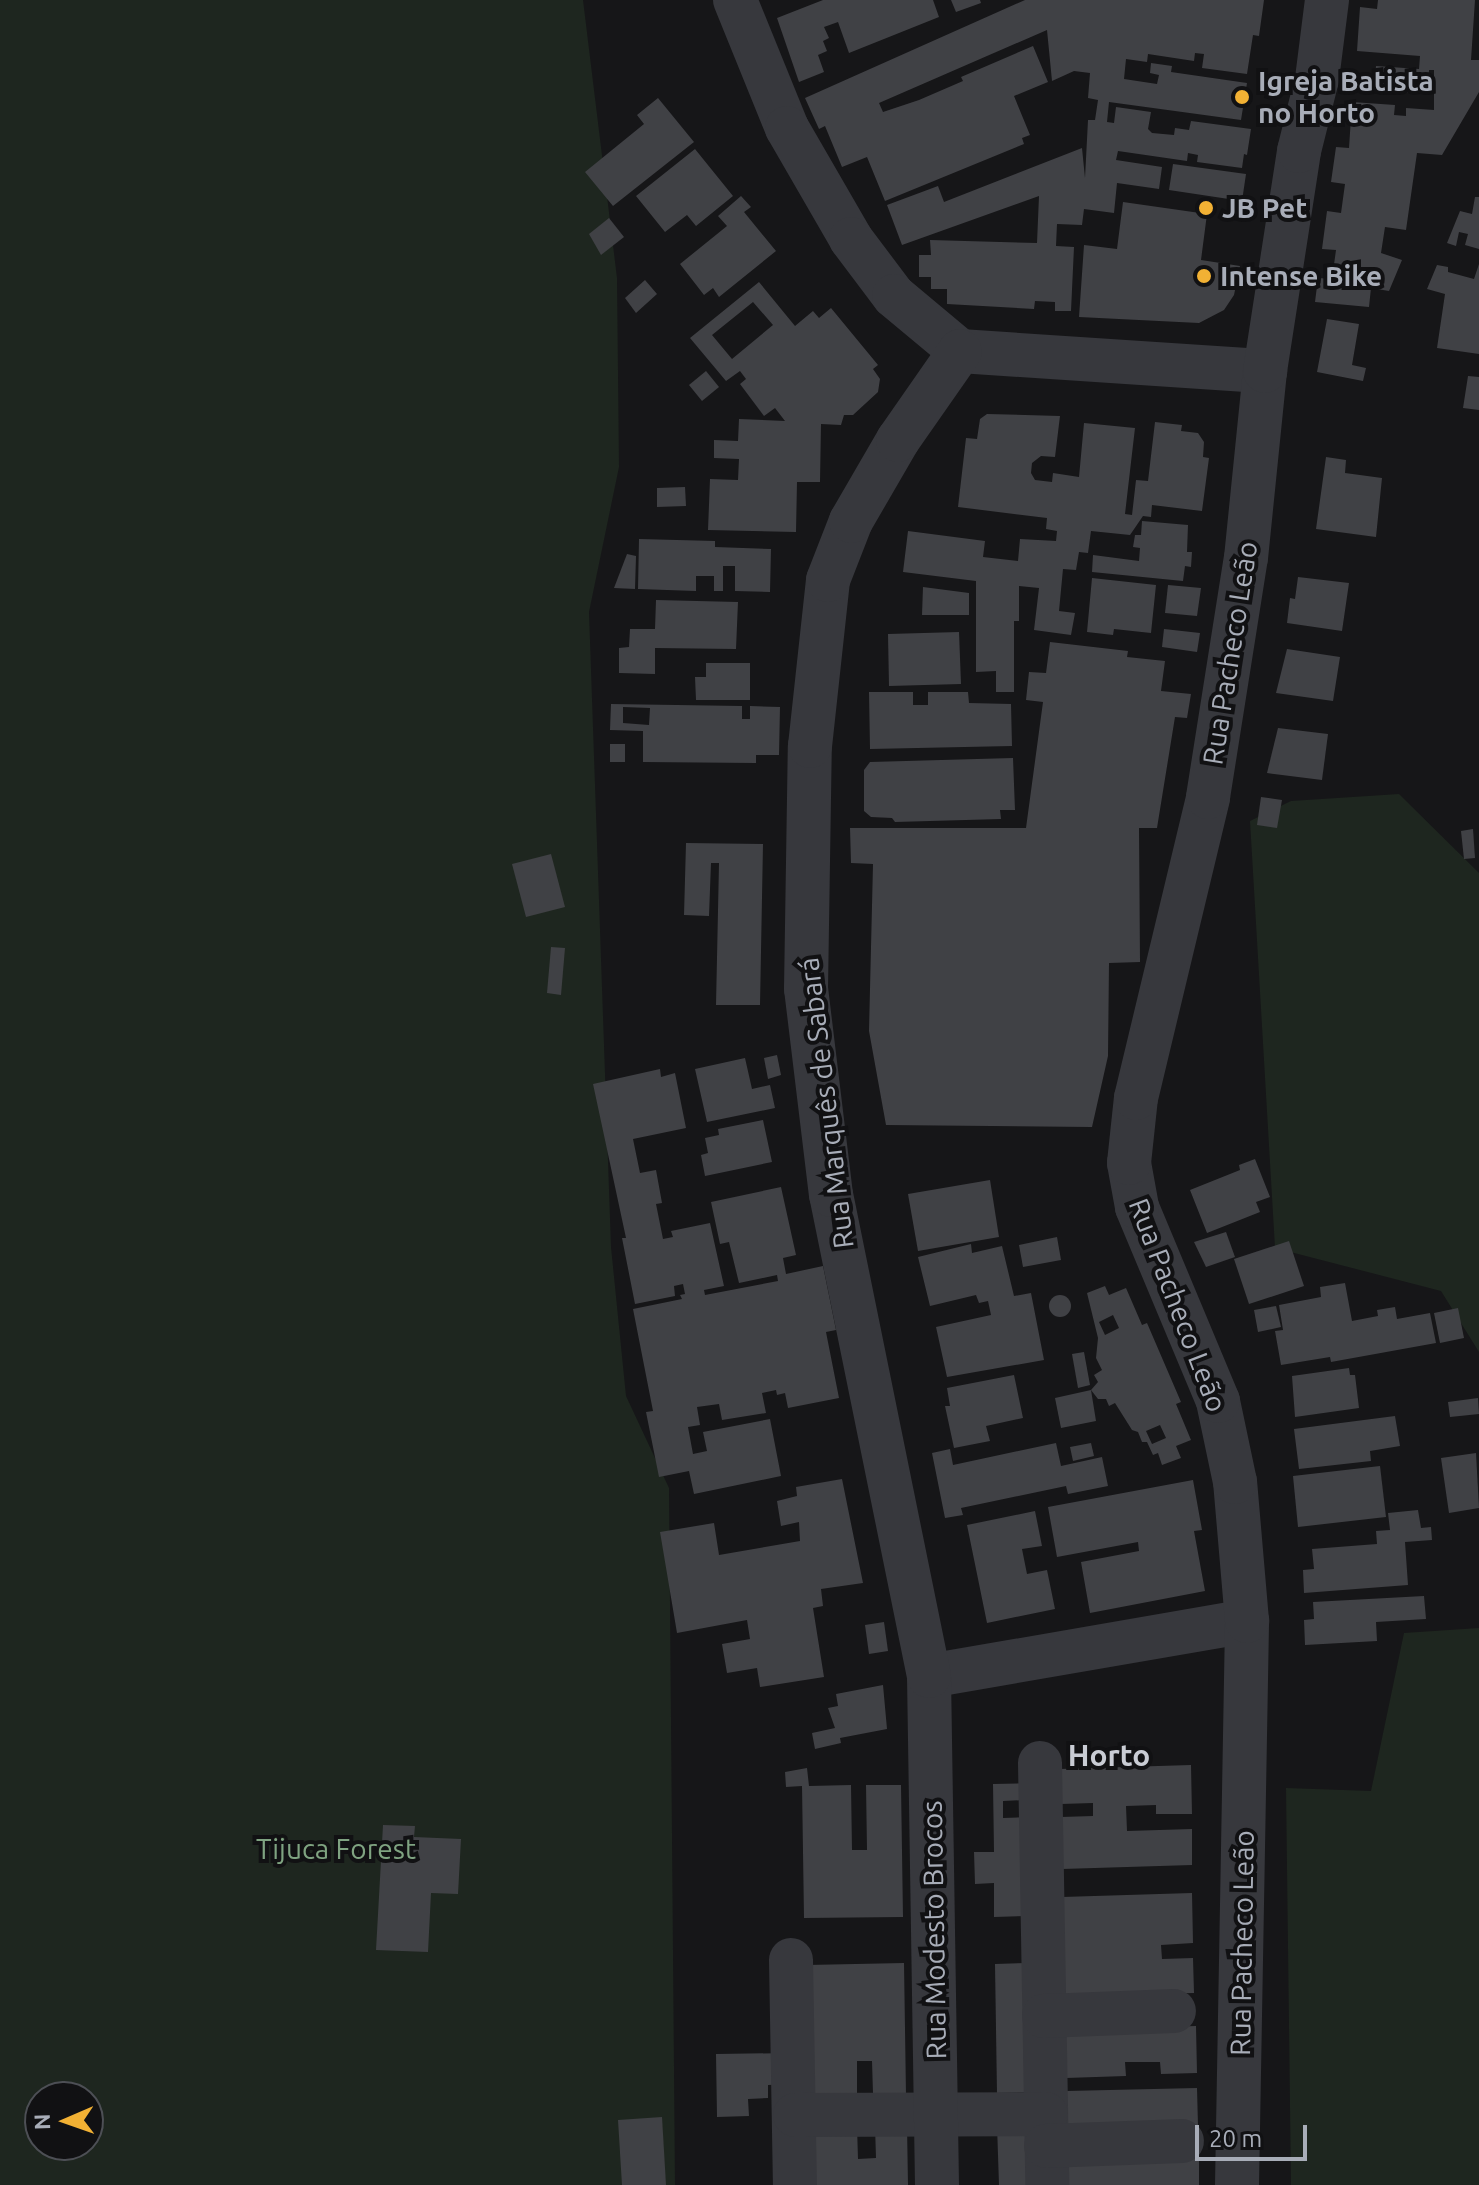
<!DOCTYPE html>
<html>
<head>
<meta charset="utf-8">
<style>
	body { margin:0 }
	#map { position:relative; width:1479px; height:2185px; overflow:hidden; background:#161618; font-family:Ubuntu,sans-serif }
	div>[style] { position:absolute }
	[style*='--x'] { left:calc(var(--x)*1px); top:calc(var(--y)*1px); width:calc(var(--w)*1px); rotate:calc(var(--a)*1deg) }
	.green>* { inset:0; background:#1e261f }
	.building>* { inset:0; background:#404145 }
	.round { border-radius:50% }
	.minor>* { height:44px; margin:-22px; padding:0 22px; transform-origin:22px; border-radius:22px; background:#37383d }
	.dots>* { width:22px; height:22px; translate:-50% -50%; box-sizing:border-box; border:4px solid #111113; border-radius:50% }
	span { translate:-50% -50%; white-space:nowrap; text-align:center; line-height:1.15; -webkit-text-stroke:8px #111113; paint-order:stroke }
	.poi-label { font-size:28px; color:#a8adb8; font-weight:700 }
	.left { translate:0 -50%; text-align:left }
	.street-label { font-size:28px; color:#a8adb8 }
	.park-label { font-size:28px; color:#7fa381 }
	.neighbourhood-label { font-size:30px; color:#c9ccd4; font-weight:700 }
	.north { position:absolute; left:24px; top:2081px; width:80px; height:80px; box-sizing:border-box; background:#111113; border:2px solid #4d4f55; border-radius:50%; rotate:268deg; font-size:22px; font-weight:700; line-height:32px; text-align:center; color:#a8adb8 }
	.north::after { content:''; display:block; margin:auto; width:28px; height:36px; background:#f2b134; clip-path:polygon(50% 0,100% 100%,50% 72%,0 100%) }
	.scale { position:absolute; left:1195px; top:2125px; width:112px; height:36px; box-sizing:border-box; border:4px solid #a8adb8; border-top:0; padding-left:10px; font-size:24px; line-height:28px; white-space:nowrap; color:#a8adb8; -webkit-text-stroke:6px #111113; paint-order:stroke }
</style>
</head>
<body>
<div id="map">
	<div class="green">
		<div style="clip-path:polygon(evenodd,0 0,583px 0,617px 278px,619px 467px,589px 612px,611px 1247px,626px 1396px,669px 1488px,675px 2185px,0 2185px,0 0,40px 2097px,88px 2097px,88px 2145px,40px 2145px,40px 2097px)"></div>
		<div style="clip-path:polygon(1399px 794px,1479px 873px,1479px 1352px,1441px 1291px,1275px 1248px,1250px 821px,1291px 801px)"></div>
		<div style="clip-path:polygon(1479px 1628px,1479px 2185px,1291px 2185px,1286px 1788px,1371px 1791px,1404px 1633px)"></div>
	</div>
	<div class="building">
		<div style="clip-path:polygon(823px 0,933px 0,939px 17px,849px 53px,838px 22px,824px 27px,829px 38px,823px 41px,827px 51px,818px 55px,824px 72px,799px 82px,777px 18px)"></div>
		<div style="clip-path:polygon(951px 0,980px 0,981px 3px,956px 12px)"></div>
		<div style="clip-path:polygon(1025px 0,1264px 0,1259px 36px,1253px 35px,1247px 74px,1202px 68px,1204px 54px,1195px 53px,1194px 61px,1148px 54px,1147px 62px,1126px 59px,1124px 79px,1157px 84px,1159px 75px,1150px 73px,1151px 63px,1172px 66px,1171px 72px,1247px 83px,1241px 120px,1109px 102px,1107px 122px,1114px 123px,1116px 107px,1151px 112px,1148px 129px,1152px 133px,1174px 135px,1175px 128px,1189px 130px,1191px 121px,1251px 129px,1247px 155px,1244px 154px,1242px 168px,1197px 162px,1198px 155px,1188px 153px,1187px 161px,1118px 151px,1116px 160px,1162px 167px,1159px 189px,1117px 183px,1114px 213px,1084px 209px,1082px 225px,1057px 224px,1056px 246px,1074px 247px,1071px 311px,1055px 311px,1055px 302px,1035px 301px,1034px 309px,947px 304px,947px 289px,931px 289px,931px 277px,919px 277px,919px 255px,931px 255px,930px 240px,1037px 243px,1039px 196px,902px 245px,887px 205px,938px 186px,944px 202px,1082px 148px,1085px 178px,1088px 120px,1095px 120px,1098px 100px,1088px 98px,1090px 73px,1074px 71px,1052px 81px,1047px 30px,879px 103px,883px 112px,919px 100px,963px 81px,961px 77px,1033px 46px,1048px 82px,1014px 96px,1030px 135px,1022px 138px,1024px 144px,885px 201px,867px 157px,842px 167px,825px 126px,819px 129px,805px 98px)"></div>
		<div style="clip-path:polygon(1378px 0,1475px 0,1471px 60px,1479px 60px,1479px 92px,1442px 155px,1417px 153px,1406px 230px,1385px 227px,1381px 253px,1402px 260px,1389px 291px,1371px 288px,1369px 307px,1315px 302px,1318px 278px,1332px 279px,1336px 250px,1322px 249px,1327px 211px,1341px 213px,1345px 184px,1331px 182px,1336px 147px,1349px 148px,1352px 102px,1395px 105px,1394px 115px,1406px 116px,1406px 108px,1434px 110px,1434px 70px,1429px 70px,1428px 94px,1374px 90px,1376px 66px,1419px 69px,1420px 56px,1357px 51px,1360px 7px,1377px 9px)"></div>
		<div style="clip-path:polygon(658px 98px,694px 142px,613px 206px,585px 172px,644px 124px,637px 115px)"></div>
		<div style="clip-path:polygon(695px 149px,733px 196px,696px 226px,687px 215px,665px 232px,636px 196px)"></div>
		<div style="clip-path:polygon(1173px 164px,1246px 174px,1242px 201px,1169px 190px)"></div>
		<div style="clip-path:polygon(741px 196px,751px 207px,744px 212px,776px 251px,719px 297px,713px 288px,704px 295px,680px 264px,727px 226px,718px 216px)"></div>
		<div style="clip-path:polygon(1475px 197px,1479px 197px,1479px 249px,1465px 245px,1468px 234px,1459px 232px,1456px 246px,1447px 243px,1460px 211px,1472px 214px)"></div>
		<div style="clip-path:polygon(1123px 202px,1207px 214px,1201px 260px,1240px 266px,1234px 295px,1224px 310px,1199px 323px,1079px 317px,1084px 245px,1117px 249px)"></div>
		<div style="clip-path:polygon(609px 218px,624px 237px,601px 255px,589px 234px)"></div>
		<div style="clip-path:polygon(1479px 264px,1479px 354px,1437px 348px,1445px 294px,1427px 289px,1437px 265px,1448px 267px,1448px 272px,1474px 279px)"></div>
		<div style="clip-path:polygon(645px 280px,657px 294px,636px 313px,625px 298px)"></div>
		<div style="clip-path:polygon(evenodd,759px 282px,795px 326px,813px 311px,819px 318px,831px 308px,878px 365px,873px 369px,880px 379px,878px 392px,853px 415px,844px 415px,841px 425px,821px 424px,820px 482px,797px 482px,796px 532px,708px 530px,710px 479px,738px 480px,739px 459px,714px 458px,714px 440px,738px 441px,739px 419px,785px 421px,775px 408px,764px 416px,740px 384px,746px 379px,740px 371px,726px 381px,690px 338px,759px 282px,753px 302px,773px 325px,732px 359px,712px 335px,753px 302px)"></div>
		<div style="clip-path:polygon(1327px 319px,1359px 324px,1352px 365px,1366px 368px,1363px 381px,1317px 372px)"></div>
		<div style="clip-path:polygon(706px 371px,719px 387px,702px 401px,689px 385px)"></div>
		<div style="clip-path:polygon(1468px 376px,1479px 377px,1479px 410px,1463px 408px)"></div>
		<div style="clip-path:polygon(987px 414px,1060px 416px,1055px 457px,1041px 456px,1032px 463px,1031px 473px,1035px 480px,1052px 482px,1053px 473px,1079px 477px,1084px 423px,1135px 428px,1125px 514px,1132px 515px,1136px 480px,1148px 481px,1155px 422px,1182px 425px,1181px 431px,1198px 433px,1204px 442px,1203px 457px,1209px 458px,1202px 511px,1152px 505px,1151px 517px,1143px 516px,1130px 535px,1091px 531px,1088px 553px,1079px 552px,1076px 570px,1063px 569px,1059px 611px,1075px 613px,1071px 635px,1034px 630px,1039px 588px,1019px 586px,1019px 621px,1014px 621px,1014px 692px,996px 692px,996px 671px,976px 672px,976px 581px,903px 572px,908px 531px,985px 541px,983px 557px,1018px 561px,1020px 539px,1056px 541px,1057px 531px,1046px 529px,1047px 518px,958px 507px,966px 438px,977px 439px,980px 419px)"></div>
		<div style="clip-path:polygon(1326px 457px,1346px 460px,1345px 473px,1382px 478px,1376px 537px,1316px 529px)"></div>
		<div style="clip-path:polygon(685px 487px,686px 506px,657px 507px,657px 488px)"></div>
		<div style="clip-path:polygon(1142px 521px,1188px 525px,1187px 552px,1192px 552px,1191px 567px,1185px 566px,1183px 581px,1092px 572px,1093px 555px,1139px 561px,1140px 548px,1133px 547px,1135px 535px,1141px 535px)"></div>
		<div style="clip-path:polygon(639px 539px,715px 541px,715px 547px,771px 549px,770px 592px,735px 591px,735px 566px,723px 566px,723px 591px,714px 591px,714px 576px,696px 576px,696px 591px,638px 589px)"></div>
		<div style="clip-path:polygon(627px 554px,636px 556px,635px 589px,614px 588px)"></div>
		<div style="clip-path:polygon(1298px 577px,1349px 583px,1342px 631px,1287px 623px,1290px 598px,1295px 599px)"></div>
		<div style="clip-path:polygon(1092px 578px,1156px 585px,1151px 633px,1114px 629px,1113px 635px,1087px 632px)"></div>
		<div style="clip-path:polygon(1168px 585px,1201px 588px,1197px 616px,1165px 613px)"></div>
		<div style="clip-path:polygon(923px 587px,969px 593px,969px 615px,922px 615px)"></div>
		<div style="clip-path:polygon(656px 600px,738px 602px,736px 649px,655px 648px,655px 674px,619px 673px,619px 648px,629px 647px,630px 629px,655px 629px)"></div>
		<div style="clip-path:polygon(1164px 629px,1200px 633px,1197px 652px,1162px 647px)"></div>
		<div style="clip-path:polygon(959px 632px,961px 684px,889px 686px,888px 634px)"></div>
		<div style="clip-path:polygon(1050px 642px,1128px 651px,1127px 657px,1165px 661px,1161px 691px,1191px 694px,1187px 718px,1175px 717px,1157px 828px,1139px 828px,1140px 962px,1109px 963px,1108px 1056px,1092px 1127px,886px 1125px,869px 1031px,873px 864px,851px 863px,850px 828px,1026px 828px,1043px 702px,1026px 700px,1029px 672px,1046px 673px)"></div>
		<div style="clip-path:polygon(1287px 649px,1340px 657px,1333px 701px,1276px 693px)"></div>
		<div style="clip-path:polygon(706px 663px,750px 663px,750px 700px,696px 700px,695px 677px,706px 677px)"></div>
		<div style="clip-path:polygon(869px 692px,913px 692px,913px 705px,928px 705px,928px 692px,968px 692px,969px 703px,1011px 704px,1012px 746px,870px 749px)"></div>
		<div style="clip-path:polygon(evenodd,611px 704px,742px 706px,742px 719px,750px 719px,750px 706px,780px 707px,779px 755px,756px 755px,756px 763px,643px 762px,643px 731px,610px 730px,611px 704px,623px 707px,650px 708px,649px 725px,623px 723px,623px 707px)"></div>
		<div style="clip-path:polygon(1278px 728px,1328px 734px,1322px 780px,1267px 773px)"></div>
		<div style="clip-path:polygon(610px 744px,625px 744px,625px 762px,610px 762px)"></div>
		<div style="clip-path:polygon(1013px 758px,1015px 810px,1000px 810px,1001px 819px,895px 822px,892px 818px,871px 817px,864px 811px,864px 770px,870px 762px)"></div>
		<div style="clip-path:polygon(1261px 797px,1282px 800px,1277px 828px,1257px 825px)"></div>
		<div style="clip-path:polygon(1473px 829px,1475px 858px,1464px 859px,1461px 831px)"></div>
		<div style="clip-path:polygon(686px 843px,763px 844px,760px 1005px,716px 1005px,719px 863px,711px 863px,709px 916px,684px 915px)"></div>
		<div style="clip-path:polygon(551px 854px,565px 907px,526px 917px,512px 864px)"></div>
		<div style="clip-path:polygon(551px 947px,565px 948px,561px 995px,547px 993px)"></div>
		<div style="clip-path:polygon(777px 1055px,781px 1075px,768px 1079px,764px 1058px)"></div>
		<div style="clip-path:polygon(745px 1058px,752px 1089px,770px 1085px,775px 1108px,707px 1122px,695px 1069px)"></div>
		<div style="clip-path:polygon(660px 1069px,661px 1077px,675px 1073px,686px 1128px,633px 1139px,640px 1173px,656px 1170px,662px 1203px,656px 1204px,663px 1239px,673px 1237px,671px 1231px,710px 1223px,724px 1286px,704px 1290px,705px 1295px,778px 1281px,777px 1275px,739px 1283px,729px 1242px,720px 1244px,711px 1202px,781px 1187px,796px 1255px,783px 1258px,786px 1274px,823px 1266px,836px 1330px,826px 1332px,839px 1398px,788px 1408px,785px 1393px,777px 1395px,776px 1390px,762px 1393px,766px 1413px,722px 1420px,719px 1404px,697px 1407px,700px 1425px,688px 1427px,693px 1454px,707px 1451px,703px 1432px,770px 1419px,781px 1476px,694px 1494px,689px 1471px,659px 1477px,646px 1412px,653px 1411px,633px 1309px,682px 1299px,680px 1295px,685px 1294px,683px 1284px,674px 1286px,675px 1296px,635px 1304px,622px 1238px,626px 1238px,593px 1084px)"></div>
		<div style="clip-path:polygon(763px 1120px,772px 1162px,705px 1176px,701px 1155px,708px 1153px,705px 1138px,719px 1135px,718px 1129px)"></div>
		<div style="clip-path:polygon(1255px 1159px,1270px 1197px,1256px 1202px,1260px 1212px,1207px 1233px,1190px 1190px,1240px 1170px,1239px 1165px)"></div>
		<div style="clip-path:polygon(990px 1180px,999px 1237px,918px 1251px,908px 1194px)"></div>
		<div style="clip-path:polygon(1226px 1232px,1235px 1257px,1206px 1267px,1194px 1242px)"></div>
		<div style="clip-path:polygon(1057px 1237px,1061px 1260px,1023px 1267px,1019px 1245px)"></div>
		<div style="clip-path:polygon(1289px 1241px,1304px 1286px,1249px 1304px,1234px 1259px)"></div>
		<div style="clip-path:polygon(971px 1244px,972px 1253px,1002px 1246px,1014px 1296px,1031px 1293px,1044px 1360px,947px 1377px,936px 1327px,991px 1315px,988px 1301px,979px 1303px,976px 1295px,930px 1306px,918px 1257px)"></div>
		<div style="clip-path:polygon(1345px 1283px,1352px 1321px,1378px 1316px,1377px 1310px,1395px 1307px,1397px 1319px,1430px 1313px,1436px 1343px,1331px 1362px,1330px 1357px,1281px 1365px,1275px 1331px,1283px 1330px,1279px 1305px,1321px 1297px,1320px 1287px)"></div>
		<div style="clip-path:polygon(evenodd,1105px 1286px,1109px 1295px,1126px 1288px,1142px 1325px,1147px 1323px,1181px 1402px,1176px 1404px,1191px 1440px,1176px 1446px,1181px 1458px,1162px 1465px,1158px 1453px,1153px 1455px,1147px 1442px,1142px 1442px,1138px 1432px,1132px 1430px,1115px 1403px,1109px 1406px,1106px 1399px,1098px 1399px,1091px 1390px,1098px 1382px,1094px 1375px,1102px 1370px,1096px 1358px,1098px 1338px,1087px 1293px,1105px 1286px,1113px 1315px,1119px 1328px,1105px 1335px,1099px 1322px,1113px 1315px,1105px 1286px,1160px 1425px,1166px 1438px,1152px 1444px,1146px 1431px,1160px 1425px)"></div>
		<div class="round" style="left:1049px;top:1295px;width:22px;height:22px"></div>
		<div style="clip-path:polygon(1276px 1306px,1281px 1327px,1258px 1332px,1254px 1310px)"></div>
		<div style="clip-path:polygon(1458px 1308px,1464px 1338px,1440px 1343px,1434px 1313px)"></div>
		<div style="clip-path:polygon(1084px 1352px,1090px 1385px,1078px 1388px,1072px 1354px)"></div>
		<div style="clip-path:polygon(1349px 1368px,1350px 1375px,1355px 1375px,1359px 1408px,1295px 1417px,1292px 1376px)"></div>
		<div style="clip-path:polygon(1014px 1375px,1023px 1418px,986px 1426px,990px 1441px,954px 1448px,945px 1406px,950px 1406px,947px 1388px)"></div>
		<div style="clip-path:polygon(1091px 1390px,1096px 1421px,1061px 1428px,1055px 1398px)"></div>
		<div style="clip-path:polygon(1478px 1398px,1479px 1414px,1450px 1417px,1448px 1402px)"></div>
		<div style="clip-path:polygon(1395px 1416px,1400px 1446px,1370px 1451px,1371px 1461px,1299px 1469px,1294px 1429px)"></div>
		<div style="clip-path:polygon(1056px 1443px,1061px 1466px,1102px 1457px,1108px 1486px,1068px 1494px,1066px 1486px,961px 1508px,963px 1515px,945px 1518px,932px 1453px,950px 1449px,953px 1465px)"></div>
		<div style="clip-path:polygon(1091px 1443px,1094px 1456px,1073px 1461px,1070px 1447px)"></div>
		<div style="clip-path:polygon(1476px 1453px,1479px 1508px,1449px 1513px,1441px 1458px)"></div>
		<div style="clip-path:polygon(1380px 1466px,1386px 1517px,1298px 1527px,1293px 1476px)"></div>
		<div style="clip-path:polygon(842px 1479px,863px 1583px,821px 1589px,823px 1606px,813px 1608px,824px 1677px,760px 1687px,757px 1668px,727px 1673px,722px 1644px,750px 1639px,747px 1620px,677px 1633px,660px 1532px,714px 1523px,719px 1555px,800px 1541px,799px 1522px,781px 1526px,777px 1501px,797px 1496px,796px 1487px)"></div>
		<div style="clip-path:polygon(1193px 1480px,1202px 1530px,1194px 1531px,1205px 1591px,1090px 1613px,1081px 1562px,1139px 1551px,1138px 1542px,1057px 1557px,1048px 1507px)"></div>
		<div style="clip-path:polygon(1418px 1510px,1421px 1528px,1431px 1527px,1432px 1540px,1405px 1542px,1408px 1585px,1304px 1593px,1303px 1570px,1314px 1569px,1312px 1549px,1377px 1544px,1376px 1531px,1390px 1530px,1388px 1513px)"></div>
		<div style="clip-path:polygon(1035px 1511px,1042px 1546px,1022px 1549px,1027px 1574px,1047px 1570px,1055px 1609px,987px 1623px,967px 1525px)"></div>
		<div style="clip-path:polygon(1424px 1596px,1426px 1619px,1376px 1622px,1377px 1641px,1305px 1645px,1304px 1620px,1314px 1619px,1313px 1602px)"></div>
		<div style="clip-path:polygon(884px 1622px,888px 1651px,869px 1654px,865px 1625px)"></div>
		<div style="clip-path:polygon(883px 1685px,887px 1729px,840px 1738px,841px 1743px,815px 1749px,812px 1733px,835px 1728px,828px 1708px,838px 1706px,836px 1694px)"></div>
		<div style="clip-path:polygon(1191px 1765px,1192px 1814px,1156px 1814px,1156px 1805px,1126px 1806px,1127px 1831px,1192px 1829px,1192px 1865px,1062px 1869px,1061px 1817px,1093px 1816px,1093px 1803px,1061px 1804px,1060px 1769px)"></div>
		<div style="clip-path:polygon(807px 1768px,809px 1786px,851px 1785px,852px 1850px,867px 1850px,866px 1785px,901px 1785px,903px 1917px,804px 1918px,802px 1786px,786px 1787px,785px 1772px)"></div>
		<div style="clip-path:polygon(evenodd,1036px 1783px,1029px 1916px,994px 1917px,994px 1883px,975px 1884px,974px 1852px,994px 1852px,993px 1784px,1036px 1783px,1024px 1800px,1032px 1817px,1003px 1818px,1003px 1801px,1024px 1800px)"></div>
		<div style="clip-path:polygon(383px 1825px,415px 1826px,414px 1837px,461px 1839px,458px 1894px,431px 1893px,428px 1952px,376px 1950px)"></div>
		<div style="clip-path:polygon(1192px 1893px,1193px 1943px,1161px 1945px,1162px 1959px,1193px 1958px,1194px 1993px,1063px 1996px,1062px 1897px)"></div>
		<div style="clip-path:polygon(904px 1963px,906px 2094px,873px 2094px,872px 2061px,857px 2061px,857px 2095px,809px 2095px,807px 1965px)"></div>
		<div style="clip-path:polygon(1028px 1963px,1031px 2092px,997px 2093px,995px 1964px)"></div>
		<div style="clip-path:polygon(1196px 2026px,1197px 2073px,1161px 2074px,1160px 2062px,1125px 2062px,1126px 2076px,1066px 2078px,1065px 2030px)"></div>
		<div style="clip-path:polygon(791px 2053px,791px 2084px,768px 2085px,768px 2098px,748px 2099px,749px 2116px,717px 2117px,716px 2054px)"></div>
		<div style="clip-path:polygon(1197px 2088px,1198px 2126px,1066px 2128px,1066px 2091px)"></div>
		<div style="clip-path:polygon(662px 2117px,666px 2185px,622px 2185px,618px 2120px)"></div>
		<div style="clip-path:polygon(907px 2125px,908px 2185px,811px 2185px,810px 2128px,857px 2126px,858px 2159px,876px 2158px,875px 2126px)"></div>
		<div style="clip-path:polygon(997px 2125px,1033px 2125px,1034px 2185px,999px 2185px)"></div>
		<div style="clip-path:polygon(1199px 2152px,1199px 2185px,1068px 2185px,1067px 2153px)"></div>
	</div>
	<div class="minor">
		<div style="--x:735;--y:0;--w:138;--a:67.9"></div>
		<div style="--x:787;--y:128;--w:128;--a:60"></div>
		<div style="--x:851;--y:239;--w:71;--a:53"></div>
		<div style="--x:894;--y:296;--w:86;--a:39.8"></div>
		<div style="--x:960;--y:351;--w:306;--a:3.8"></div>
		<div style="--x:929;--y:1676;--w:323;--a:-9.8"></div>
		<div style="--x:1040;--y:1763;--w:422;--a:89"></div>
		<div style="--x:791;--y:1960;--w:225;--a:89"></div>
		<div style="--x:1044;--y:2016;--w:130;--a:-2.2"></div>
		<div style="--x:795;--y:2115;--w:251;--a:-0.2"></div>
		<div style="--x:1046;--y:2146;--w:136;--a:-2.1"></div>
		<div style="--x:937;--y:2185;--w:509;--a:-90.9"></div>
		<div style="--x:929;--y:1676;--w:491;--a:-101.5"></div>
		<div style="--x:831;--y:1195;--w:208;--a:-96.9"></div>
		<div style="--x:806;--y:989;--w:243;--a:-89.1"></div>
		<div style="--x:810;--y:746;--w:167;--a:-83.8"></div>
		<div style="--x:828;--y:580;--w:63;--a:-68.7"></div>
		<div style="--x:851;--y:521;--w:94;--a:-59.9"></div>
		<div style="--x:898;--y:440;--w:108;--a:-55.1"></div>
		<div style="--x:1237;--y:2185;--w:564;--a:-88.98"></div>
		<div style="--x:1247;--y:1621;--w:140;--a:-94.9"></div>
		<div style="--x:1235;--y:1482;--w:83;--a:-101.9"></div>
		<div style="--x:1218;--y:1401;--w:210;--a:-112.7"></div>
		<div style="--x:1137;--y:1207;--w:45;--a:-100.3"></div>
		<div style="--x:1129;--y:1163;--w:65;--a:-83.9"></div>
		<div style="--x:1136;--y:1098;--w:309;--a:-76.5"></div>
		<div style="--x:1208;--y:797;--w:242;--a:-81"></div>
		<div style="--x:1246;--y:558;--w:188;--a:-84.2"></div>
		<div style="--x:1265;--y:371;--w:223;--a:-81.2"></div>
		<div style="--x:1299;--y:151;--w:74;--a:-76"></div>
		<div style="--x:1317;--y:79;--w:80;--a:-82.8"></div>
	</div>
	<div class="dots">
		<div style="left:1242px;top:97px;background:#f2b134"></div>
		<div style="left:1206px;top:208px;background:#f2b134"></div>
		<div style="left:1204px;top:276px;background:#f2b134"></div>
	</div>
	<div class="poi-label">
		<span class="left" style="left:1258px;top:97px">Igreja Batista<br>no Horto</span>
		<span class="left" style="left:1222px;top:208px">JB Pet</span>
		<span class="left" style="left:1220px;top:276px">Intense Bike</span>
	</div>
	<div class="street-label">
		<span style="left:1230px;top:653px;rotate:-81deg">Rua Pacheco Leão</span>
		<span style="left:826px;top:1103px;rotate:-97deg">Rua Marquês de Sabará</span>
		<span style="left:1178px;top:1305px;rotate:69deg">Rua Pacheco Leão</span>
		<span style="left:934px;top:1930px;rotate:-91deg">Rua Modesto Brocos</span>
		<span style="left:1242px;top:1943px;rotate:-89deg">Rua Pacheco Leão</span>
	</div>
	<div class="park-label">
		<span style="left:336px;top:1849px">Tijuca Forest</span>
	</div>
	<div class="neighbourhood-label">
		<span style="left:1109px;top:1755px">Horto</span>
	</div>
	<div class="north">N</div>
	<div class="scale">20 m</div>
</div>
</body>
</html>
